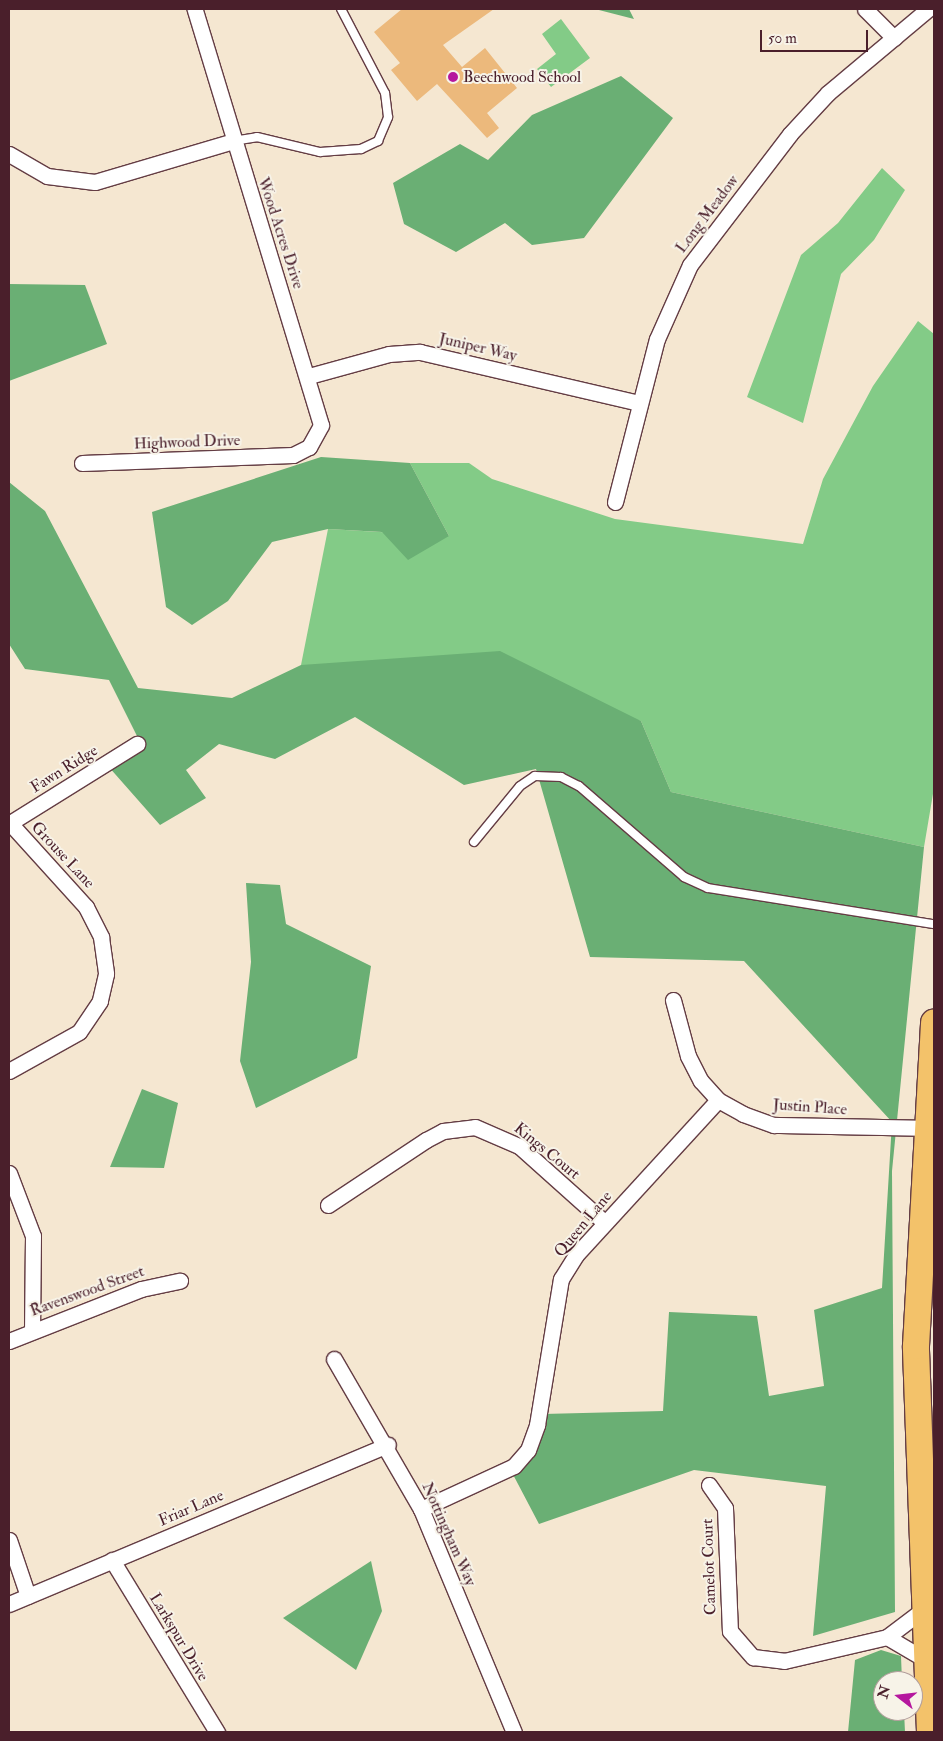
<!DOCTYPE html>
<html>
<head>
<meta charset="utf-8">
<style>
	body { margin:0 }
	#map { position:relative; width:943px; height:1741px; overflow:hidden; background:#f5e7d1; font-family:"IM FELL Double Pica",serif }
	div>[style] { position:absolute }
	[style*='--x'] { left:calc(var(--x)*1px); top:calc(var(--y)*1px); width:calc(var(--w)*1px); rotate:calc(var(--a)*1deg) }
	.green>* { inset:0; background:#83cb87 }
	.forest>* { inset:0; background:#6aaf74 }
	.building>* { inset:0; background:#ecb97c }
	.roads { filter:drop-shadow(1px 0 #643d44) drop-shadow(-1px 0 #643d44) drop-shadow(0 1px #643d44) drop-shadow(0 -1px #643d44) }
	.lane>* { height:8px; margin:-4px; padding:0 4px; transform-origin:4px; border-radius:4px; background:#fff }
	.street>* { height:15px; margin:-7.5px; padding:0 7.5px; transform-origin:7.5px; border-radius:7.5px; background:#fff }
	.highway>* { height:26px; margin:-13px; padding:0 13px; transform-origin:13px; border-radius:13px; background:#f3c26a }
	.dots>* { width:14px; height:14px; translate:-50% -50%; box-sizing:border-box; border:2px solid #f7f3e8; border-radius:50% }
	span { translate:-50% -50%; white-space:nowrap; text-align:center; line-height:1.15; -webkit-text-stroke:4px #f7f3e8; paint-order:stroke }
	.poi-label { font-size:16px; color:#4a1f2b }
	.left { translate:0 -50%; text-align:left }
	.street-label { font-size:16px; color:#4a1f2b }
	.frame { position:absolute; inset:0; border:10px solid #4a1f2b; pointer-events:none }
	.north { position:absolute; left:873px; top:1671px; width:50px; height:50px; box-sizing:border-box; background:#f7f3e8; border:1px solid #b29e9c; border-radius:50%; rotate:286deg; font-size:14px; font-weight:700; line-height:20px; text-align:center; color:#4a1f2b }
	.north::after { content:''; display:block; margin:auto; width:18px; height:22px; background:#b5179e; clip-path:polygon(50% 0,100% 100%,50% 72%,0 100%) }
	.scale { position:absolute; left:760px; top:30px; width:108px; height:22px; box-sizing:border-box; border:2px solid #4a1f2b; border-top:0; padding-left:6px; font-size:15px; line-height:18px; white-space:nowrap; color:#4a1f2b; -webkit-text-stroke:4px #f7f3e8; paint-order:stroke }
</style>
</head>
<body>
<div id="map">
	<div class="green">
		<div style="clip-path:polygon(561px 19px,590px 58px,551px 87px,537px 69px,556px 54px,542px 34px)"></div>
		<div style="clip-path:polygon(882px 168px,905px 190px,874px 240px,841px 274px,803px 423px,747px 397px,801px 255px,838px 223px)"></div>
		<div style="clip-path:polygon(918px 321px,934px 334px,934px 788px,924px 847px,671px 792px,641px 721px,301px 665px,328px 529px,449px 536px,410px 463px,469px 463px,492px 479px,615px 519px,803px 544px,823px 479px,873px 386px)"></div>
	</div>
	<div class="forest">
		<div style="clip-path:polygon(594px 9px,629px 9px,634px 19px,595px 9px)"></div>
		<div style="clip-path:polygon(621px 76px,673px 118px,584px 238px,532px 245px,505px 223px,456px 252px,404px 224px,393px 183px,460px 144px,488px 160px,532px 115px)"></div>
		<div style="clip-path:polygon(9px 284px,85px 285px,107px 344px,9px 381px)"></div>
		<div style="clip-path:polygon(321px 457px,410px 463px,449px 536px,408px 560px,382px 532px,328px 529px,272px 542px,228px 601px,192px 625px,166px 607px,152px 512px)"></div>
		<div style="clip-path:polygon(9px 482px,45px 511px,138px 688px,232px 698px,301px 665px,500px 651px,641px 721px,671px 792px,924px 847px,892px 1171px,895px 1612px,813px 1636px,826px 1486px,694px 1470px,539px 1524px,508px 1465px,531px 1445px,543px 1414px,663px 1411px,669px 1312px,757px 1316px,769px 1396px,824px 1386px,814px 1310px,882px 1288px,892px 1122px,744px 961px,590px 957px,536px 769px,464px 785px,355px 717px,275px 759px,219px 744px,186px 770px,206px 798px,160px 825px,108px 766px,142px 746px,109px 680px,25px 669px,9px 644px)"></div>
		<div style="clip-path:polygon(246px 883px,280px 885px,286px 924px,371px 966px,357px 1058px,256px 1108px,240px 1061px,251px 962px)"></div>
		<div style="clip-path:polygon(142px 1089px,178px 1103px,164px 1168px,110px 1167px)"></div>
		<div style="clip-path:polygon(371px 1561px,382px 1611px,356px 1670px,283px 1618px)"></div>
		<div style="clip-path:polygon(881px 1650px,901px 1656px,902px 1681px,883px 1681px,883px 1711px,904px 1711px,905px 1732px,848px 1732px,855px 1660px)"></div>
	</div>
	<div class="building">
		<div style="clip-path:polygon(402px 9px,494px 9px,443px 45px,462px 67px,485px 48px,517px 88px,487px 113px,499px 128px,487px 138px,437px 84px,417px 101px,391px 70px,400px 63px,374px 32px)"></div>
	</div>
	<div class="roads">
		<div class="lane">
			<div style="--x:233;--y:141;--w:24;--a:-9"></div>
			<div style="--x:257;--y:137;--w:65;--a:13.4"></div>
			<div style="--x:320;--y:152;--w:41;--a:-4.2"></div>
			<div style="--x:361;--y:149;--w:19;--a:-25"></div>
			<div style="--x:378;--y:141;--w:26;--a:-67"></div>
			<div style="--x:388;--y:117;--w:24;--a:-97"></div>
			<div style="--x:385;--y:93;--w:95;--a:-117.6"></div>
			<div style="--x:474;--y:842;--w:72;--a:-50.6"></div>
			<div style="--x:520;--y:786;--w:18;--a:-34"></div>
			<div style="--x:535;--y:776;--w:26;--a:2"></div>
			<div style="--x:561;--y:777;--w:20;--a:27"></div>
			<div style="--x:579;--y:786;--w:139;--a:40.9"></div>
			<div style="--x:684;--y:877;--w:26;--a:25"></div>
			<div style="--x:708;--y:888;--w:229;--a:9.1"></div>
		</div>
		<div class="street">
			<div style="--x:865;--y:9;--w:41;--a:45"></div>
			<div style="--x:9;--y:154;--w:44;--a:30.1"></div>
			<div style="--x:47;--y:176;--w:48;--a:7.1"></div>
			<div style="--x:95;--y:182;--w:144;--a:-16.5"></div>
			<div style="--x:309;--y:376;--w:83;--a:-15.4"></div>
			<div style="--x:389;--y:354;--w:31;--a:-4"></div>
			<div style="--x:420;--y:352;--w:225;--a:13.1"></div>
			<div style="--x:82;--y:463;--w:211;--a:-2.2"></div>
			<div style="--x:293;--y:455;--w:18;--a:-27"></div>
			<div style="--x:309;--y:447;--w:25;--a:-61"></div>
			<div style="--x:321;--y:425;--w:435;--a:-106.9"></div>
			<div style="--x:615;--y:502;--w:168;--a:-75.6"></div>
			<div style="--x:657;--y:339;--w:81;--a:-66"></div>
			<div style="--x:690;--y:265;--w:165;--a:-52.6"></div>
			<div style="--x:790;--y:134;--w:56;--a:-47.2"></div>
			<div style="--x:828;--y:93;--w:131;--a:-40"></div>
			<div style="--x:9;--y:822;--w:115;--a:47.8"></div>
			<div style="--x:86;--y:907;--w:34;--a:63"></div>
			<div style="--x:101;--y:937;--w:37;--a:82"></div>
			<div style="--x:106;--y:974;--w:28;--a:103"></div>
			<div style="--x:100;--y:1001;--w:37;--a:124"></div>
			<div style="--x:79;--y:1032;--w:80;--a:150.9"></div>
			<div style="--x:10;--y:823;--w:150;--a:-31.9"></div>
			<div style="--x:673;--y:1000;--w:58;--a:75"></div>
			<div style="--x:688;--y:1056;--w:28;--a:63"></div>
			<div style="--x:701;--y:1081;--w:25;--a:48"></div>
			<div style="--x:718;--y:1100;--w:29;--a:29"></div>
			<div style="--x:743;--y:1114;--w:33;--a:20"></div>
			<div style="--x:774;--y:1125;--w:152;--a:1.1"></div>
			<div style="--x:9;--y:1173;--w:67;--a:69.1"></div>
			<div style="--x:33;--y:1236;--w:94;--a:90.6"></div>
			<div style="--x:328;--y:1205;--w:118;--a:-33.6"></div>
			<div style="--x:426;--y:1140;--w:19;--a:-28"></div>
			<div style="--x:443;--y:1131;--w:32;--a:-7"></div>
			<div style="--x:475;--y:1127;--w:48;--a:23.4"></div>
			<div style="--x:519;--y:1146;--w:115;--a:41.8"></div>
			<div style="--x:9;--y:1341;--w:142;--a:-21.5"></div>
			<div style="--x:141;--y:1289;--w:40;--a:-12"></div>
			<div style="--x:334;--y:1359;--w:173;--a:59.9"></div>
			<div style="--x:421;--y:1509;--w:242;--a:67.4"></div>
			<div style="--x:709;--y:1485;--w:28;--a:55"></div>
			<div style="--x:725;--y:1508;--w:123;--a:87.7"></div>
			<div style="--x:730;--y:1631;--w:35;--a:49"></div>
			<div style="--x:753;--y:1657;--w:31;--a:7"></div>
			<div style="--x:784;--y:1661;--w:106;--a:-13.1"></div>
			<div style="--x:887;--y:1637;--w:46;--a:-37.1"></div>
			<div style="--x:421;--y:1509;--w:102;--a:-24.8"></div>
			<div style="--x:514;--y:1466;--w:21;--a:-49"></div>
			<div style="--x:528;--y:1450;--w:27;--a:-70"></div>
			<div style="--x:537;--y:1425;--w:148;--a:-80.7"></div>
			<div style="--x:561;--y:1279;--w:28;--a:-58"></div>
			<div style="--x:576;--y:1255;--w:210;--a:-47.5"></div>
			<div style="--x:9;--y:1540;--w:59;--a:71.3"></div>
			<div style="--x:112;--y:1560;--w:202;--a:58.6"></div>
			<div style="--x:9;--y:1604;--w:411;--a:-22.8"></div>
			<div style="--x:887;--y:1637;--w:45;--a:30.5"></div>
		</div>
		<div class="highway">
			<div style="--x:930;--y:1732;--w:386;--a:-92.1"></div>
			<div style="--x:916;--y:1346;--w:324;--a:-86.8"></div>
		</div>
	</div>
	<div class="dots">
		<div style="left:453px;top:77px;background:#b5179e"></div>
	</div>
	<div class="poi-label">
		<span class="left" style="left:463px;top:77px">Beechwood School</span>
	</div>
	<div class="street-label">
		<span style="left:707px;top:214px;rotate:-53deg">Long Meadow</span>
		<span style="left:281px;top:233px;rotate:72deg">Wood Acres Drive</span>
		<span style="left:478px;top:347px;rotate:13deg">Juniper Way</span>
		<span style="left:187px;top:442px;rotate:-2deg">Highwood Drive</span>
		<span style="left:64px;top:769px;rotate:-32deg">Fawn Ridge</span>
		<span style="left:63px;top:855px;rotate:47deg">Grouse Lane</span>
		<span style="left:810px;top:1107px;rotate:4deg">Justin Place</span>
		<span style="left:547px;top:1151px;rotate:39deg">Kings Court</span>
		<span style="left:583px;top:1224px;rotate:-50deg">Queen Lane</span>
		<span style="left:87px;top:1291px;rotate:-20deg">Ravenswood Street</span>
		<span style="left:191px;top:1508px;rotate:-23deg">Friar Lane</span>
		<span style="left:449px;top:1534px;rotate:66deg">Nottingham Way</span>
		<span style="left:709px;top:1567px;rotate:-92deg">Camelot Court</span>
		<span style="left:179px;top:1637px;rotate:59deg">Larkspur Drive</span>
	</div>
	<div class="frame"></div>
	<div class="north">N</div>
	<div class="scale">50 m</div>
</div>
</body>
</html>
